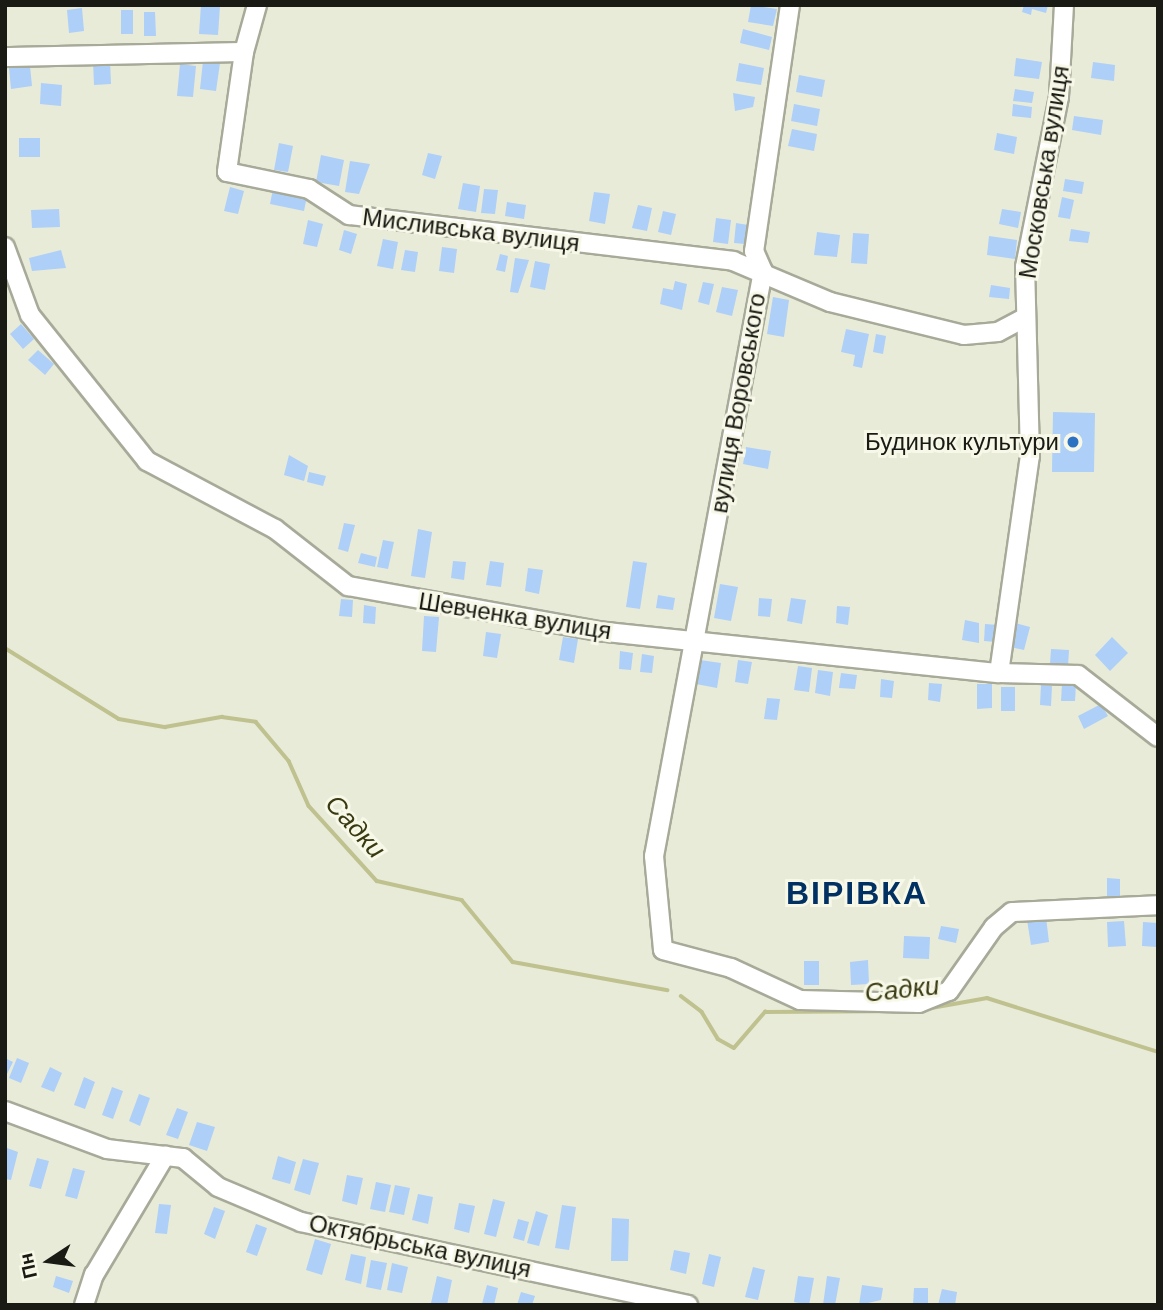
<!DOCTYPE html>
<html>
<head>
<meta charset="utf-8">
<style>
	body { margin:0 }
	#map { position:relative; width:1163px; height:1310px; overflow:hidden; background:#e9ebd9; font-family:"DM Sans",sans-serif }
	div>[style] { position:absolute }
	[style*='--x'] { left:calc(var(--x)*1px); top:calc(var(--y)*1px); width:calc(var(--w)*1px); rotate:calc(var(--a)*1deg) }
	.stream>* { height:3.5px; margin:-1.75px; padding:0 1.75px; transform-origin:1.75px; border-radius:1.75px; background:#bfc28f }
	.building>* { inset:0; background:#aecff8 }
	.roads { filter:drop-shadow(2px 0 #a8aa99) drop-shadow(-2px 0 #a8aa99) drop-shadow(0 2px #a8aa99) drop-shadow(0 -2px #a8aa99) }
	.minor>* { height:18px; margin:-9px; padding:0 9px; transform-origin:9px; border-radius:9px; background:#fff }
	.dots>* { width:19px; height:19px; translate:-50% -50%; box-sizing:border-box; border:4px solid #f7f8e7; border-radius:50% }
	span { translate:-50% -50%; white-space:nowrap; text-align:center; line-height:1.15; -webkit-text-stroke:6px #f7f8e7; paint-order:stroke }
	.street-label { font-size:24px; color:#191a13 }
	.poi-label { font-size:24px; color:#191a13 }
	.right { translate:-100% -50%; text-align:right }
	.water-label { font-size:26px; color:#393a12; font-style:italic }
	.district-label { font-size:32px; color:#013163; font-weight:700; letter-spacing:2px }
	.frame { position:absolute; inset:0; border:7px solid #191a13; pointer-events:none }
	.north { position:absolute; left:14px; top:1226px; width:70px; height:70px; -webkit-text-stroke:5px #f7f8e7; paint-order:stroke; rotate:257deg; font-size:19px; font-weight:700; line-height:28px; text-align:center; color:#191a13 }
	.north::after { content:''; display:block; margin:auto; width:24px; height:32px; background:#191a13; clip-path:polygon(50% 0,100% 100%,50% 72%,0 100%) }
</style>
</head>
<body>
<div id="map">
	<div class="stream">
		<div style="--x:5;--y:648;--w:134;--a:31.9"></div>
		<div style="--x:119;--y:719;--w:47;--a:9.9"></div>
		<div style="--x:165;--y:727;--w:58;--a:-10"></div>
		<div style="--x:222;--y:717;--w:34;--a:8"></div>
		<div style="--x:256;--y:722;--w:51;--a:49.8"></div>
		<div style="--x:289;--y:761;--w:49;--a:66"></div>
		<div style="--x:309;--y:806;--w:101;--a:47.8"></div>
		<div style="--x:377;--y:881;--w:87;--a:12.6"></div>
		<div style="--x:462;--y:900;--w:80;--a:50.6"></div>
		<div style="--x:513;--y:962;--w:157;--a:10.3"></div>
		<div style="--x:681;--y:996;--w:26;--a:37"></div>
		<div style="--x:702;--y:1012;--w:31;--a:59"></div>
		<div style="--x:718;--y:1039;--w:18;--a:29"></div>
		<div style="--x:734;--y:1048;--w:48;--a:-49.3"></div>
		<div style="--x:765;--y:1012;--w:146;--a:-0.4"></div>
		<div style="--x:926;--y:1009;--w:62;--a:-10.2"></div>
		<div style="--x:987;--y:998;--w:179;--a:17.5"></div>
	</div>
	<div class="building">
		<div style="clip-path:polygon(201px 5px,220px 6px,218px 35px,199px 34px)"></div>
		<div style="clip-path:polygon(751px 5px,777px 9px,773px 26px,748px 22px)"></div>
		<div style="clip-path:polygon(1024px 5px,1048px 5px,1046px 13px,1032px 9px,1031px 15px,1022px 12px)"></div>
		<div style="clip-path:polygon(82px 8px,84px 31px,69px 33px,67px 10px)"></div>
		<div style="clip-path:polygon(121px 10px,133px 10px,133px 34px,121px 34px)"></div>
		<div style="clip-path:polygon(144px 12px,155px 12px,156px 36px,144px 36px)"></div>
		<div style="clip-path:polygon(743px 29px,772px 37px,769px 50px,740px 43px)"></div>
		<div style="clip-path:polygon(1016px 58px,1042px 62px,1039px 79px,1014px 76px)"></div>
		<div style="clip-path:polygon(93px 61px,110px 61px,111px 84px,94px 85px)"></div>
		<div style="clip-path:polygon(203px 61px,220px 63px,216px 91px,200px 89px)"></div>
		<div style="clip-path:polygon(1093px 62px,1115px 65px,1114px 81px,1091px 78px)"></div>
		<div style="clip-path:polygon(739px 63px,764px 68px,761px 85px,736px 81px)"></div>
		<div style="clip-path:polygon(180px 64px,196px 66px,193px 97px,177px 96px)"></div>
		<div style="clip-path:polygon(30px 66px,32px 86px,11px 89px,9px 68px)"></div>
		<div style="clip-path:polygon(799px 75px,825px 80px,822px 97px,796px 92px)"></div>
		<div style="clip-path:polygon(41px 83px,62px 85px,61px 106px,40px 104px)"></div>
		<div style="clip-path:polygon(1015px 89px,1034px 92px,1032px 103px,1013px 101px)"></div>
		<div style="clip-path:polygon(733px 93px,755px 97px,753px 107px,735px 111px)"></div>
		<div style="clip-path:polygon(794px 104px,820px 109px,817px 126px,791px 121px)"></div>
		<div style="clip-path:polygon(1013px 104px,1032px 107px,1031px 118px,1012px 116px)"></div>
		<div style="clip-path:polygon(1074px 116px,1103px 120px,1101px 135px,1072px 130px)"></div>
		<div style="clip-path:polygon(792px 129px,817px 134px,814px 151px,788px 146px)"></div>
		<div style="clip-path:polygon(997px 133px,1017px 137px,1014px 154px,994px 150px)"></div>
		<div style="clip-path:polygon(19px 138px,40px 138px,40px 157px,19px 157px)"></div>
		<div style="clip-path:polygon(279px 143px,293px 146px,288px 172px,274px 170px)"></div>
		<div style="clip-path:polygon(428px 153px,442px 156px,435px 179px,422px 175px)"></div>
		<div style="clip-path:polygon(321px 155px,344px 160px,339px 186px,316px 182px)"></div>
		<div style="clip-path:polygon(350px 161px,370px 164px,359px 194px,345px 192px)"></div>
		<div style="clip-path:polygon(1065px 179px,1084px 182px,1082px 194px,1063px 191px)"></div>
		<div style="clip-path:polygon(463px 183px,480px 186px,476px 212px,458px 209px)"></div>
		<div style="clip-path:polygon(230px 187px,244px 191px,238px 214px,224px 211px)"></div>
		<div style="clip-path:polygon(273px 189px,307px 196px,304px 211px,270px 204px)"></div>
		<div style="clip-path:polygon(484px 189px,498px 190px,495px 214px,481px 213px)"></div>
		<div style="clip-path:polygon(594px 192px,610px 194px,605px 224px,589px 221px)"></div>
		<div style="clip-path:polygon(1062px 197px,1074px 200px,1070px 219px,1058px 217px)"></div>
		<div style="clip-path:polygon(507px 202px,526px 205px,524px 219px,505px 216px)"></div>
		<div style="clip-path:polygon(638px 205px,652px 208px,647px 231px,632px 228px)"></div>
		<div style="clip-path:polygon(59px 209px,60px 227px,32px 228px,31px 210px)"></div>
		<div style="clip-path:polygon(1002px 209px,1021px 212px,1018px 228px,999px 224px)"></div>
		<div style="clip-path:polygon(663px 211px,676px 214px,671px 235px,658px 232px)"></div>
		<div style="clip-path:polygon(716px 218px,731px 220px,728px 244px,713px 242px)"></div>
		<div style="clip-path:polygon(308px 220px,323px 224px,317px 247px,303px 244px)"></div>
		<div style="clip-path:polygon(736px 223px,748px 225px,745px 244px,734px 243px)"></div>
		<div style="clip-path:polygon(1071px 229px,1090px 232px,1088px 243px,1069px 241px)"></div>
		<div style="clip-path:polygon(344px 230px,357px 234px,351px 254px,339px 250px)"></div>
		<div style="clip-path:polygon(817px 232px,840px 235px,837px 257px,814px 255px)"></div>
		<div style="clip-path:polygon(853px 233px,869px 234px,867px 264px,851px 263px)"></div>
		<div style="clip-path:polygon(989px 236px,1017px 240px,1015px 259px,987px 255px)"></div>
		<div style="clip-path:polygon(383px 239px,398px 242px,393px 269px,377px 266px)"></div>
		<div style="clip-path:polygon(442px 247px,457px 249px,454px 273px,439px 271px)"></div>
		<div style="clip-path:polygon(61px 250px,66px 268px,32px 271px,29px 258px)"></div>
		<div style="clip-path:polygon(405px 250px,418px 252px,415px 272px,401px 270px)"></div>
		<div style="clip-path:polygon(500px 254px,508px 256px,505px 272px,496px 270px)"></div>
		<div style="clip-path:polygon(515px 258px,529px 260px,518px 293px,510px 292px)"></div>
		<div style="clip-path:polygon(535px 261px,550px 264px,545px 290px,530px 287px)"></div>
		<div style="clip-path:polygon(675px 281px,687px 284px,682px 310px,660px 304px,663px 288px,673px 290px)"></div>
		<div style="clip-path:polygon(703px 282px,714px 284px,709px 305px,698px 302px)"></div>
		<div style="clip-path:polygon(991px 285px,1010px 288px,1009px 299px,989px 297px)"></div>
		<div style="clip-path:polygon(722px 287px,738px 290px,732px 316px,716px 312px)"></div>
		<div style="clip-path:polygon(773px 297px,789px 300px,784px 337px,767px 334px)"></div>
		<div style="clip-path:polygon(21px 324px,34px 339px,23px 349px,10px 334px)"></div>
		<div style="clip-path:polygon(846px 329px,869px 334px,862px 368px,853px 366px,855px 355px,841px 352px)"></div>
		<div style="clip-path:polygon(876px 334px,886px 336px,883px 354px,873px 352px)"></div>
		<div style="clip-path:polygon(38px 350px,54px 364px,45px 375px,28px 360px)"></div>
		<div style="clip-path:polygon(1053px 412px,1095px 413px,1094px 472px,1052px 472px)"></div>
		<div style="clip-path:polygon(746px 447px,771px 451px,768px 469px,743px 464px)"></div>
		<div style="clip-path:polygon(289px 455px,308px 466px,304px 481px,284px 475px)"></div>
		<div style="clip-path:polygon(309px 472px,326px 476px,323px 486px,307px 482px)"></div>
		<div style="clip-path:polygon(344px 523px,355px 525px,348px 552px,338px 549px)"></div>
		<div style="clip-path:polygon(418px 529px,432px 532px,425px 578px,411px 576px)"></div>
		<div style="clip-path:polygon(383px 540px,394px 542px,388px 569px,377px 567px)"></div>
		<div style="clip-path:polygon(361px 553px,377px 557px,375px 567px,358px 563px)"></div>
		<div style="clip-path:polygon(453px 561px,466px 562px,464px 580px,451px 578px)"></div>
		<div style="clip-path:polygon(490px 561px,504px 563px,501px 587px,486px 585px)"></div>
		<div style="clip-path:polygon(633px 561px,647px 563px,640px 609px,626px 607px)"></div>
		<div style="clip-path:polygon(528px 568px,543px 570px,539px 594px,525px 591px)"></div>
		<div style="clip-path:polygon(720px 584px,738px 587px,731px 621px,714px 618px)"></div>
		<div style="clip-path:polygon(658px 595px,675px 598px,673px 610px,656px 608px)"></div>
		<div style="clip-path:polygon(759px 598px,772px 599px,770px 617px,758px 616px)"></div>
		<div style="clip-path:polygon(791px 598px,806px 600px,802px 624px,787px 621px)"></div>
		<div style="clip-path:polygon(341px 599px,353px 600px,352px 617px,339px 616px)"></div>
		<div style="clip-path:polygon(364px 605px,376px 607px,375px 624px,363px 623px)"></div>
		<div style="clip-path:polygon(837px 606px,850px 607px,848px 625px,836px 623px)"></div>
		<div style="clip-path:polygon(424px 616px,439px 617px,436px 652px,422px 651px)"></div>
		<div style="clip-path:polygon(965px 620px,979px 623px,979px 643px,962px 640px)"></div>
		<div style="clip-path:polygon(1015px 623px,1030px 627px,1024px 650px,1010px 647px)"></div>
		<div style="clip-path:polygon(985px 624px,998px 625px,996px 642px,984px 641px)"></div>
		<div style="clip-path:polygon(486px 632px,501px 634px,497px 658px,483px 656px)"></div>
		<div style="clip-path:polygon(563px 637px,578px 639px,574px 663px,559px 660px)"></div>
		<div style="clip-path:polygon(1112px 637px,1128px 653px,1110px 671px,1095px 655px)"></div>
		<div style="clip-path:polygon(1051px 649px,1069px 650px,1068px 666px,1050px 664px)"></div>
		<div style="clip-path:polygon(620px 651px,633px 653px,631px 670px,619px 669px)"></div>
		<div style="clip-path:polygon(642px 654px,654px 656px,652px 673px,640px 672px)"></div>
		<div style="clip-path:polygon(700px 660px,721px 663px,717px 688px,696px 684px)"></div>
		<div style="clip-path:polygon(738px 660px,752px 662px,748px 684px,735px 682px)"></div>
		<div style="clip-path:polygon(798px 666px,812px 668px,809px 692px,794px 690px)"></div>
		<div style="clip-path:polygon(818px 670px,833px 672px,830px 696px,815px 693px)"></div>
		<div style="clip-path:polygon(841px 673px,857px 675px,855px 689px,839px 688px)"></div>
		<div style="clip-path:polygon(881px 679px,894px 681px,892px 698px,880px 697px)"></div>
		<div style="clip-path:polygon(929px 683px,942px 684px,940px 702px,928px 700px)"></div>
		<div style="clip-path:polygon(977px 684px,992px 684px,992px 708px,977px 709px)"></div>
		<div style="clip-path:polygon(1062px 684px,1076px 684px,1075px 701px,1061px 701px)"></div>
		<div style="clip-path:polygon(1041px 685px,1052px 686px,1051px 706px,1040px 705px)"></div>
		<div style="clip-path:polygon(1001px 687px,1015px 687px,1015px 711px,1001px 711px)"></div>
		<div style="clip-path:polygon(767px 698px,780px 699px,777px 720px,764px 719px)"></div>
		<div style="clip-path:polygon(1101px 704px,1108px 716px,1084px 729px,1078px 716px)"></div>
		<div style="clip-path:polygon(1107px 878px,1120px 879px,1120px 896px,1107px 896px)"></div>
		<div style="clip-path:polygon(1046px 917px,1049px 942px,1031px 945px,1027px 920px)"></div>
		<div style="clip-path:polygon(1124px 921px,1126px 946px,1108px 947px,1107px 922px)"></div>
		<div style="clip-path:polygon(1143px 922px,1158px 923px,1157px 947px,1142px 946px)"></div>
		<div style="clip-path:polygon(941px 926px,959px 929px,956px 943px,938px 939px)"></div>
		<div style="clip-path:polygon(904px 936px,930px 937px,929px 959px,903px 958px)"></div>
		<div style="clip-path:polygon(868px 960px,869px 984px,851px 985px,850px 962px)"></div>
		<div style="clip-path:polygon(804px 961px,819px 961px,819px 985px,804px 985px)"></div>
		<div style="clip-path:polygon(5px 1058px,13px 1062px,5px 1078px)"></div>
		<div style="clip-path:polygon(17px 1058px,29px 1063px,21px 1083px,9px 1078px)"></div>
		<div style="clip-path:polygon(50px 1067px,62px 1073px,54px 1092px,41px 1087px)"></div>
		<div style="clip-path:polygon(84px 1077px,95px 1082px,85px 1109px,74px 1105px)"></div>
		<div style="clip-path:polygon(112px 1087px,123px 1091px,113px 1119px,102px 1115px)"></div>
		<div style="clip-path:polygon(139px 1094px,150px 1098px,140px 1126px,129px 1121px)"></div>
		<div style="clip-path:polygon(177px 1108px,188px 1112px,178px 1139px,166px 1135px)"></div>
		<div style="clip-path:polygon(197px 1122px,215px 1127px,207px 1151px,189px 1145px)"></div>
		<div style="clip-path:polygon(7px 1148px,18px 1152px,11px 1180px,5px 1179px)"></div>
		<div style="clip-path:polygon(278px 1156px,296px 1162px,290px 1184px,272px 1179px)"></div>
		<div style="clip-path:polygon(37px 1158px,49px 1161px,41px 1189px,29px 1186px)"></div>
		<div style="clip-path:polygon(303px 1159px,319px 1163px,310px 1195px,294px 1190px)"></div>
		<div style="clip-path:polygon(73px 1168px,85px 1171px,77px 1199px,65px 1196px)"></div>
		<div style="clip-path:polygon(347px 1175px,363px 1178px,357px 1205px,342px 1201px)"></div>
		<div style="clip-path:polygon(376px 1182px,391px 1185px,385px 1212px,370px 1209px)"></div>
		<div style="clip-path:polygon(395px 1185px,410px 1188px,404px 1215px,389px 1212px)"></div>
		<div style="clip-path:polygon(418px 1194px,433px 1197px,428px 1224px,412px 1220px)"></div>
		<div style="clip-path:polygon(493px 1199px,505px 1202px,496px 1237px,484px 1234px)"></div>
		<div style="clip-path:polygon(459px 1203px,475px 1206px,469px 1233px,454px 1229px)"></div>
		<div style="clip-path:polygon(159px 1204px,171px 1205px,167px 1234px,155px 1233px)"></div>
		<div style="clip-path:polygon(562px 1205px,576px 1207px,569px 1250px,555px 1248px)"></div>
		<div style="clip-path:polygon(214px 1207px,225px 1211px,215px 1239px,204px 1234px)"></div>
		<div style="clip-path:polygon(536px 1211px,548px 1215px,539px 1246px,527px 1243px)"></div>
		<div style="clip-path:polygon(612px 1218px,629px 1219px,628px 1261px,611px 1261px)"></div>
		<div style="clip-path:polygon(518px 1219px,529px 1222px,524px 1241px,513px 1238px)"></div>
		<div style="clip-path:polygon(256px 1224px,267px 1228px,257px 1256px,246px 1252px)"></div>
		<div style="clip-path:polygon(315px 1239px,331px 1244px,322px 1275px,306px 1270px)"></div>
		<div style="clip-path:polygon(674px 1250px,690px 1253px,686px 1274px,670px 1270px)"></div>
		<div style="clip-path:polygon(351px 1254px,366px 1257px,361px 1284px,345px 1280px)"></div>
		<div style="clip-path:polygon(709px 1254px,721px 1257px,714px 1287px,702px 1284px)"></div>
		<div style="clip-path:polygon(371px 1260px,387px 1263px,381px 1290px,366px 1287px)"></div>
		<div style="clip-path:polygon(392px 1263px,408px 1267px,402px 1293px,387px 1290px)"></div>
		<div style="clip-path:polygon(753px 1267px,765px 1270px,758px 1300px,745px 1297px)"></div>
		<div style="clip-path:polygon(56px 1276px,73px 1281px,69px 1293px,53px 1287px)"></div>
		<div style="clip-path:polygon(437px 1276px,452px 1280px,447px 1305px,431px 1303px)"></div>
		<div style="clip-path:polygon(798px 1276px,814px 1278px,809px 1305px,794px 1302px)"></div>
		<div style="clip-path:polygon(827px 1276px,840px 1278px,835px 1305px,823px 1305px)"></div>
		<div style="clip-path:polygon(487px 1285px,498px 1288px,494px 1305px,482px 1304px)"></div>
		<div style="clip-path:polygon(862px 1285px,883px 1288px,881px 1300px,859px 1305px)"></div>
		<div style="clip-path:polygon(914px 1288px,928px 1288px,928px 1305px,913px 1305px)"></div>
		<div style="clip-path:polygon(942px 1289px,957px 1292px,955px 1305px,938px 1305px)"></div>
		<div style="clip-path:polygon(521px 1292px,535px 1296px,532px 1305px,517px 1305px)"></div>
	</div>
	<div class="roads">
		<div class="minor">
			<div style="--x:790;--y:5;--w:249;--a:98.3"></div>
			<div style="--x:754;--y:251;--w:22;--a:66"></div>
			<div style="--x:763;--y:271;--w:595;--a:100.55"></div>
			<div style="--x:654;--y:856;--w:94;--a:84.5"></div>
			<div style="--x:663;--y:950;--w:70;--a:14.8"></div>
			<div style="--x:731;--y:968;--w:76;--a:24.9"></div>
			<div style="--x:800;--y:1000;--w:119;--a:1.4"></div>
			<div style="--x:919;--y:1003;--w:32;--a:-22"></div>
			<div style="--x:949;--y:991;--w:78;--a:-54.9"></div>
			<div style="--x:994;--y:927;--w:23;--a:-40"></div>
			<div style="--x:1012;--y:912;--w:146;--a:-2.7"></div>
			<div style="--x:244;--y:52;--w:49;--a:-74.5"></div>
			<div style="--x:5;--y:57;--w:239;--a:-1.2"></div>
			<div style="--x:244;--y:52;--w:121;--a:98.1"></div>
			<div style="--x:227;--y:172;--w:84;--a:11.7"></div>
			<div style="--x:309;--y:189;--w:48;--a:33"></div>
			<div style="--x:349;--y:215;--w:387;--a:6.8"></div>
			<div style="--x:733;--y:261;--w:105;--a:22.9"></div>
			<div style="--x:830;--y:302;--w:138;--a:13.8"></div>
			<div style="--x:964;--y:335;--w:34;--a:-5"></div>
			<div style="--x:998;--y:332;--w:30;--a:-28"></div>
			<div style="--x:5;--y:247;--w:72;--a:69.8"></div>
			<div style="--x:30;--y:315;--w:187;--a:51.3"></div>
			<div style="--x:147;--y:461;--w:145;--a:28"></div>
			<div style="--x:275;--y:529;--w:93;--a:38"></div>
			<div style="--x:348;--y:586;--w:253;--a:10.2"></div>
			<div style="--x:597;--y:631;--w:404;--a:6"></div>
			<div style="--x:999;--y:673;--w:79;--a:1.5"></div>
			<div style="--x:1078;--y:675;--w:101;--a:37.8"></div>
			<div style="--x:999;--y:673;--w:219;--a:-81.9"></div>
			<div style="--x:1030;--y:456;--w:189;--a:-91.5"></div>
			<div style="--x:1025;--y:267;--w:173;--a:-78.7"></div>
			<div style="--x:1059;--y:97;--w:92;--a:-86.9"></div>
			<div style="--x:5;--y:1111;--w:109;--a:20.4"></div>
			<div style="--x:107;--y:1149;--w:77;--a:6.8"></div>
			<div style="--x:183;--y:1158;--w:45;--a:39.6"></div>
			<div style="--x:218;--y:1187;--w:90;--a:22.9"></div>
			<div style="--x:301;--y:1222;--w:396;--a:12.1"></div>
			<div style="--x:84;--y:1305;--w:32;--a:-72"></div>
			<div style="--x:94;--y:1275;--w:139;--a:-59.2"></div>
		</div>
	</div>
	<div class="dots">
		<div style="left:1073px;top:442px;background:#2c72c3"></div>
	</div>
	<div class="street-label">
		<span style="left:1044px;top:172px;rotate:-81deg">Московська вулиця</span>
		<span style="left:471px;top:230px;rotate:7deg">Мисливська вулиця</span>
		<span style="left:738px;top:403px;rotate:-80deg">вулиця Воровського</span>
		<span style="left:515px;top:616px;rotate:9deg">Шевченка вулиця</span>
		<span style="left:420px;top:1246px;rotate:12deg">Октябрьська вулиця</span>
	</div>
	<div class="poi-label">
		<span class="right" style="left:1059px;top:442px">Будинок культури</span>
	</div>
	<div class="water-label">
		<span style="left:355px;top:827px;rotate:48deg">Садки</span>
		<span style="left:902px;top:990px;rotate:-6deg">Садки</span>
	</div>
	<div class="district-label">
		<span style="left:857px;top:893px">ВІРІВКА</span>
	</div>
	<div class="frame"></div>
	<div class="north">Пн</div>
</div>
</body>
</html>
